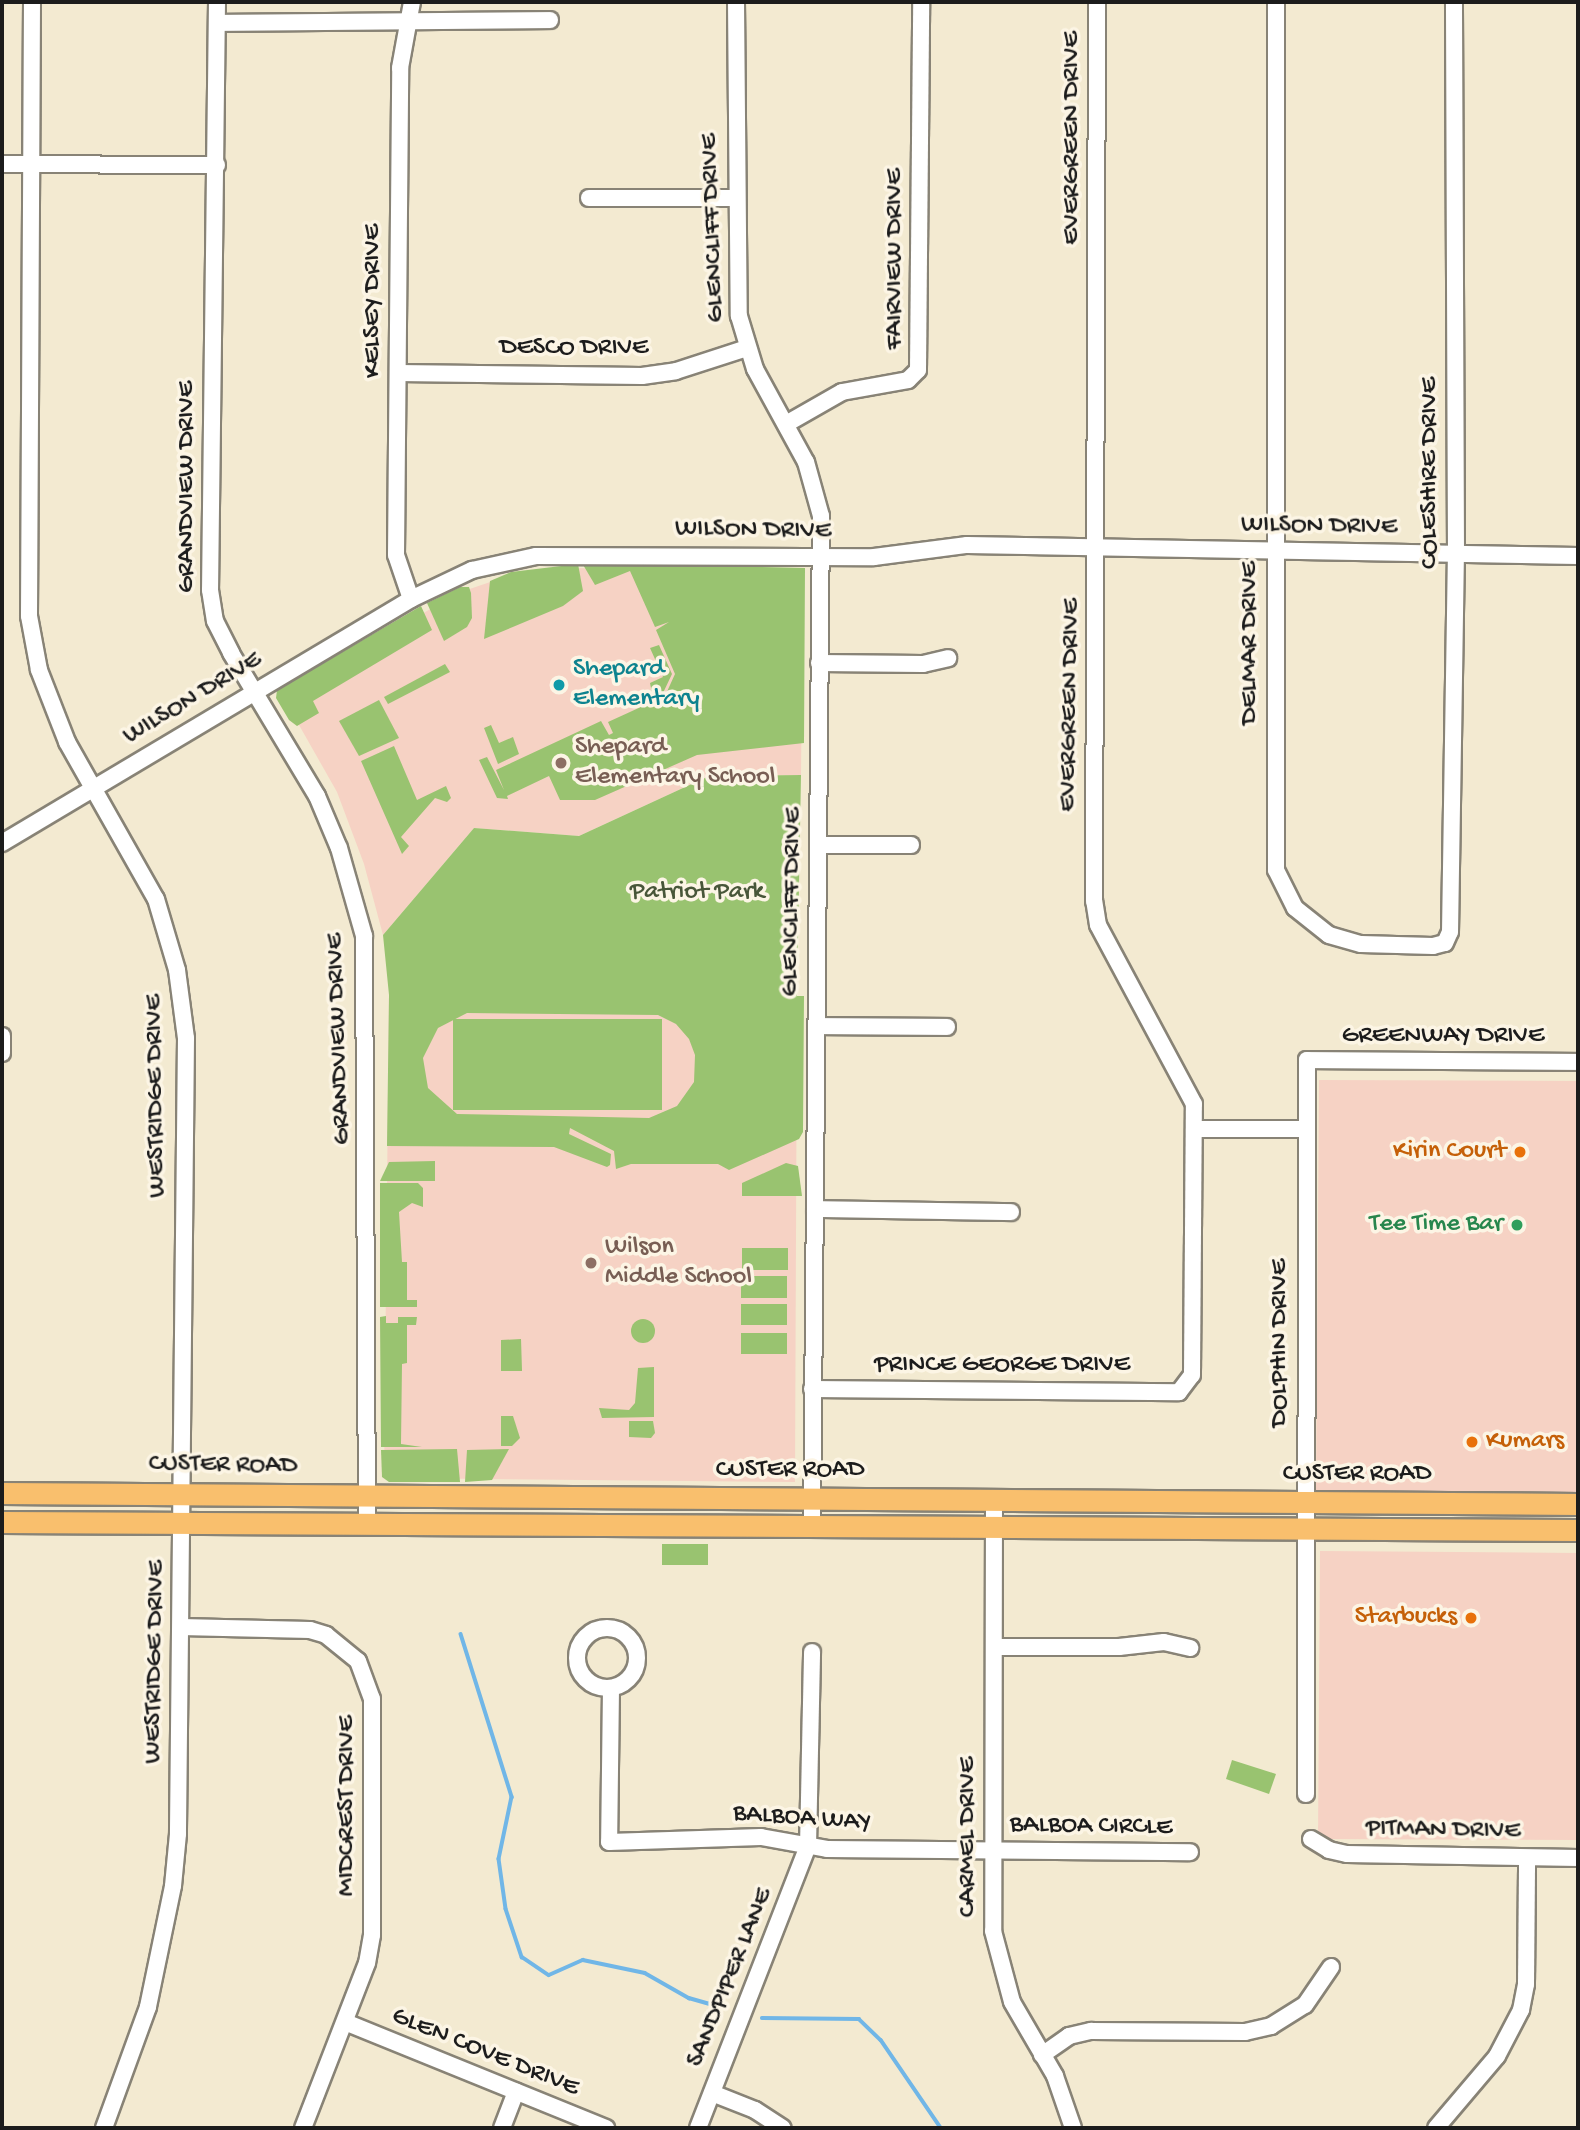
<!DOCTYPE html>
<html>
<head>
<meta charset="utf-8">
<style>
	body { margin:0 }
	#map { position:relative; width:1580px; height:2130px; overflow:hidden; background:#f3ead1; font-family:"Gochi Hand",sans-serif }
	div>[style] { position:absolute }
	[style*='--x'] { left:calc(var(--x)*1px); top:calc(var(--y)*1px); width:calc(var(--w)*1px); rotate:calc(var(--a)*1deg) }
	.built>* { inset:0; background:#f6d2c4 }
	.green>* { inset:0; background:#99c370 }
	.round { border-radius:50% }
	.stream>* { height:3.5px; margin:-1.75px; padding:0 1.75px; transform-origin:1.75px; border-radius:1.75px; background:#70b6e7 }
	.roads { filter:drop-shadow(2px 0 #888376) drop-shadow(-2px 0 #888376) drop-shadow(0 2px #888376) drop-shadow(0 -2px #888376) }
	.minor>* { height:16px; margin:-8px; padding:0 8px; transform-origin:8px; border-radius:8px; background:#fff }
	.minor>.ring { margin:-8px; padding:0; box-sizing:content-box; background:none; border:16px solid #fff; border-radius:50% }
	.major>* { height:21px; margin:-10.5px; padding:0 10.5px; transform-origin:10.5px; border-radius:10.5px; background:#f9bf6d }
	.dots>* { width:19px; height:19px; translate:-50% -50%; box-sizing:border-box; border:4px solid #fcf5e5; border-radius:50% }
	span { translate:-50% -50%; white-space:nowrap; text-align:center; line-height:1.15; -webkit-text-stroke:7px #fcf5e5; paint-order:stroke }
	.street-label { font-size:26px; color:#1c1c1c }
	.culture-label { font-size:26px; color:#0d838f }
	.left { translate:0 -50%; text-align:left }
	.education-label { font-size:26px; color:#785e54 }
	.park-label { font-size:26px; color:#485639 }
	.food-label { font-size:26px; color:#c56008 }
	.right { translate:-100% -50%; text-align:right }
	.leisure-label { font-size:26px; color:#27864d }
	.frame { position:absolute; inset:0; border:4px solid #1c1c1c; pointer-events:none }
</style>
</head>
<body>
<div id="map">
	<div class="built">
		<div style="clip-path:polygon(564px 568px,803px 570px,801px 775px,709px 776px,579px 836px,474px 828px,383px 935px,364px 864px,337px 792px,282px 695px,458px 593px,514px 574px)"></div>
		<div style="clip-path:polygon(389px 995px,797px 996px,795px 1482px,384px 1478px)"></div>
		<div style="clip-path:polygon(1319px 1080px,1578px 1081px,1578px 1493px,1316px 1491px)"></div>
		<div style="clip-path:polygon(1320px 1551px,1578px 1553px,1578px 1840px,1318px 1839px)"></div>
	</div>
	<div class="green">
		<div style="clip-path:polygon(582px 563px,805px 568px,804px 743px,697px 755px,595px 800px,560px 800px,549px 776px,507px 796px,508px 799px,497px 798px,479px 760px,487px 757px,504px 790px,496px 770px,601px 721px,609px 735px,613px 733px,608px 722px,665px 696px,675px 674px,656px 630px,669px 622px,655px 627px,630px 571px,595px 585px)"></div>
		<div style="clip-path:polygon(578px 564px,583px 591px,563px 606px,484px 639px,490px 581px,511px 572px)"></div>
		<div style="clip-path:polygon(460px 587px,469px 587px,471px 593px,472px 618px,467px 627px,444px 641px,427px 603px)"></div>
		<div style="clip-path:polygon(421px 606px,432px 630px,313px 701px,319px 713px,297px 726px,289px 720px,276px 698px,277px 690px)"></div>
		<div style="clip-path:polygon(659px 645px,672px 674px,663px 693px,653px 698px,650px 683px,663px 677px,650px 648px)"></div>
		<div style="clip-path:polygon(445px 664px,450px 672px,388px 704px,384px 697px)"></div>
		<div style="clip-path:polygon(379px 700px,399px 738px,359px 756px,339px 721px)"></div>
		<div style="clip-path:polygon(491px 725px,499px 743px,513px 737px,519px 754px,498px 764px,484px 728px)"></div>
		<div style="clip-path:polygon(394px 746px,417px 800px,446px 786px,451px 798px,447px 802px,435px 798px,401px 837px,409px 846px,402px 854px,361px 761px)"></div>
		<div style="clip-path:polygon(evenodd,801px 775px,797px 996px,804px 996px,803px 1132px,799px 1139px,729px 1170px,718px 1164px,631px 1164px,616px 1169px,614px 1151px,570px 1128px,569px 1134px,611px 1154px,610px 1165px,607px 1167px,554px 1147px,387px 1146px,389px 995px,383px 935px,474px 828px,579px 836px,709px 776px,801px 775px,467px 1013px,658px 1015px,676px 1024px,689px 1039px,695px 1055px,694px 1082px,677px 1106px,649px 1118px,457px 1114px,428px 1088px,423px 1058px,438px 1028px,467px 1013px)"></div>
		<div style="clip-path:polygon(453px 1019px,662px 1019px,662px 1110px,453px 1110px)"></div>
		<div style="clip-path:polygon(435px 1161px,435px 1181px,380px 1181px,389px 1162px)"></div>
		<div style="clip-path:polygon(786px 1163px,798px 1166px,802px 1196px,742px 1196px,742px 1183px)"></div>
		<div style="clip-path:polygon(380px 1183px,418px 1183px,423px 1188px,423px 1207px,412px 1203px,399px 1212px,402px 1262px,407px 1262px,407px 1300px,417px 1300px,417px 1307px,380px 1307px)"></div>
		<div style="clip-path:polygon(742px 1248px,788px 1248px,788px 1270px,742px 1270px)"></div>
		<div style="clip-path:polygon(741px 1276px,787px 1276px,787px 1298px,741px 1298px)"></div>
		<div style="clip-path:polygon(741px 1304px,787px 1304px,787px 1325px,741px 1325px)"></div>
		<div style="clip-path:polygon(386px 1316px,386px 1323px,398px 1323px,398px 1317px,417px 1317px,416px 1325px,407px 1325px,407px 1363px,402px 1364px,401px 1444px,422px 1447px,381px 1447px,380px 1317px)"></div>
		<div class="round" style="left:631px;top:1319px;width:24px;height:24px"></div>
		<div style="clip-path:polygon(741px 1333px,787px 1333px,787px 1354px,741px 1354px)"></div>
		<div style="clip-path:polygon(521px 1339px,522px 1371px,501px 1371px,501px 1340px)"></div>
		<div style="clip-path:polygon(654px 1367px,654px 1417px,602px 1418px,599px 1408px,629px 1410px,635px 1403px,638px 1368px)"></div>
		<div style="clip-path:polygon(501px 1416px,513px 1416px,520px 1438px,512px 1446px,501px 1446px)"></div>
		<div style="clip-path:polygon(629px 1421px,653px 1421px,655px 1433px,651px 1438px,629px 1437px)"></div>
		<div style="clip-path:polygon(457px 1449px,460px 1482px,389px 1482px,382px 1477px,381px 1450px)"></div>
		<div style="clip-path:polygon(509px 1449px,492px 1480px,465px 1482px,467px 1450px)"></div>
		<div style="clip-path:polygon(662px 1544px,708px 1544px,708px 1565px,662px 1565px)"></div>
		<div style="clip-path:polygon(1232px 1760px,1276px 1774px,1269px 1794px,1226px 1779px)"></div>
	</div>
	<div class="stream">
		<div style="--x:461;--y:1634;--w:171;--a:72.6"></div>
		<div style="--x:512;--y:1797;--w:63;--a:101.8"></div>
		<div style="--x:499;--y:1859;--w:50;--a:82"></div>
		<div style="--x:506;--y:1909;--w:51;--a:71.6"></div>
		<div style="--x:522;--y:1957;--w:32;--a:34"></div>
		<div style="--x:549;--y:1975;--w:37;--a:-24"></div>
		<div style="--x:583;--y:1960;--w:63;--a:11.8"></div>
		<div style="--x:645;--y:1973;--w:51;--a:29.6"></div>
		<div style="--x:689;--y:1998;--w:35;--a:16"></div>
		<div style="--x:762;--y:2018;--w:97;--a:0.6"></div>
		<div style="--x:859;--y:2019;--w:30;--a:44"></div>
		<div style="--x:881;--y:2040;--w:107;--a:55.7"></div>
	</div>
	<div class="roads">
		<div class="minor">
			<div style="--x:32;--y:2;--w:614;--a:90.28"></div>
			<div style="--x:29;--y:616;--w:55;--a:79.5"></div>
			<div style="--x:39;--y:670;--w:77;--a:68.7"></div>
			<div style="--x:67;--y:742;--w:180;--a:60.5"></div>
			<div style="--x:156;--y:899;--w:74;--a:73.5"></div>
			<div style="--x:177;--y:970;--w:69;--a:82.5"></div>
			<div style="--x:186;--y:1038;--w:796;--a:90.58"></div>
			<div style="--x:178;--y:1834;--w:52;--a:95.5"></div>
			<div style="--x:173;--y:1886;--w:124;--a:101.7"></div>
			<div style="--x:148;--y:2007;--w:129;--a:110"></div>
			<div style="--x:217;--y:2;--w:588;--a:90.68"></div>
			<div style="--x:210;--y:590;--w:31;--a:81"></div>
			<div style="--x:215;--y:621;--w:36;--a:63"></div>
			<div style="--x:231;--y:653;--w:167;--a:59"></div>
			<div style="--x:317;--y:796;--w:56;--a:67.1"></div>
			<div style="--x:339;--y:848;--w:91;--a:74.1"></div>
			<div style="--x:364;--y:936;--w:587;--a:89.71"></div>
			<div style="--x:736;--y:2;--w:314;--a:89.5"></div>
			<div style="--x:739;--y:316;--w:55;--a:73.2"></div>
			<div style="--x:755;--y:369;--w:106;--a:61.3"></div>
			<div style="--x:806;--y:462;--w:56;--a:74.5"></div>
			<div style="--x:821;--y:516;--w:1011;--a:90.51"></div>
			<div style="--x:1276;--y:2;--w:868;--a:90"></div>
			<div style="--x:1276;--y:870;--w:42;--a:63.4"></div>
			<div style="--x:1295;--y:908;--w:43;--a:38.5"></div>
			<div style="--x:1329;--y:935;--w:33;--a:16"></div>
			<div style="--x:1361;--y:944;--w:72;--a:1.6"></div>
			<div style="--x:1433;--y:946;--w:12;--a:-14"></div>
			<div style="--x:1445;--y:943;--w:12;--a:-66"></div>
			<div style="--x:1450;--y:932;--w:377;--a:-89.1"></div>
			<div style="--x:1456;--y:555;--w:553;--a:-90.21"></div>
			<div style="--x:217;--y:23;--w:333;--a:-0.5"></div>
			<div style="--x:2;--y:164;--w:215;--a:0.3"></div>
			<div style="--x:589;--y:198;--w:146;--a:0"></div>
			<div style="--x:398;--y:373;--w:244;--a:0.7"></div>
			<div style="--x:642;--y:376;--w:34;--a:-8"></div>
			<div style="--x:676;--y:371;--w:75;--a:-17.9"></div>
			<div style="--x:786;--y:424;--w:64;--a:-29.7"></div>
			<div style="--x:842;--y:392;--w:67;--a:-10.3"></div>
			<div style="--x:908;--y:380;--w:14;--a:-45"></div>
			<div style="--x:918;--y:370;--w:368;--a:-89.5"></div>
			<div style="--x:411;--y:599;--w:46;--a:-108.8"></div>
			<div style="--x:396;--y:555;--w:487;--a:-89.5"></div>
			<div style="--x:400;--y:68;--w:67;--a:-79.7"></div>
			<div style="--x:819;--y:663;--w:104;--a:0.6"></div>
			<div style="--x:923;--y:664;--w:26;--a:-13"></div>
			<div style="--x:2;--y:843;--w:476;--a:-30.8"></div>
			<div style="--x:411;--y:599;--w:68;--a:-25.4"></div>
			<div style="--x:472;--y:570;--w:66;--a:-12.3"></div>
			<div style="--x:536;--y:556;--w:338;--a:0.2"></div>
			<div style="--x:874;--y:557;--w:94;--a:-7.4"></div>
			<div style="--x:967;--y:545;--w:611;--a:1.03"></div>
			<div style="--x:818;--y:845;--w:93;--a:0"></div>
			<div style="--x:816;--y:1026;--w:131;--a:0.4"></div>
			<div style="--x:2;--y:1036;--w:17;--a:90"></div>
			<div style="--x:1197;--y:1129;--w:110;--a:0"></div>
			<div style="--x:815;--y:1209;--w:196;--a:0.9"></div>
			<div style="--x:812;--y:1389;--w:367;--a:0.5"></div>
			<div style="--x:1179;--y:1392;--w:21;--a:-53"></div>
			<div style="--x:1192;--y:1375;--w:271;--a:-89.6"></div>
			<div style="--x:1194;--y:1104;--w:203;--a:-118.2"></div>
			<div style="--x:1098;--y:925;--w:24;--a:-99"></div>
			<div style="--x:1094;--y:901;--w:899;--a:-89.81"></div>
			<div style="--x:994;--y:1501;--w:430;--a:90.1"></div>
			<div style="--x:993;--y:1931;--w:73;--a:75"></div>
			<div style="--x:1012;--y:2002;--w:86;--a:59.8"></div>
			<div style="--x:1055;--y:2076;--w:55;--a:70.9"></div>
			<div style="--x:181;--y:1627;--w:129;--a:1.3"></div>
			<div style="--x:310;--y:1630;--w:17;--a:17"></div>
			<div style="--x:326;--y:1635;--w:41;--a:39.1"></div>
			<div style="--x:358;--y:1661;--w:40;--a:69.8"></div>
			<div style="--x:372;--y:1699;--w:236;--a:90"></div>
			<div style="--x:372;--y:1935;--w:28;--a:100"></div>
			<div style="--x:367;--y:1963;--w:177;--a:111.2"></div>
			<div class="ring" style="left:577px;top:1628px;width:44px;height:44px"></div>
			<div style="--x:994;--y:1647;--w:125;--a:0"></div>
			<div style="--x:1119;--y:1647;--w:45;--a:-6.3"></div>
			<div style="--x:1164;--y:1642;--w:27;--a:13"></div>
			<div style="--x:611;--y:1688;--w:154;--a:90.7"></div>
			<div style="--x:609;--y:1842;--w:152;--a:-1.9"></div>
			<div style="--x:761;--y:1837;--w:67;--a:10.3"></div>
			<div style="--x:827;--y:1849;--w:363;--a:0.5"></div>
			<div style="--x:1306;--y:1794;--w:734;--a:-89.92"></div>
			<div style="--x:1307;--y:1060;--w:271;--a:0.4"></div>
			<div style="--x:1311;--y:1839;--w:21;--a:31"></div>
			<div style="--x:1329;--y:1850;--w:18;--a:13"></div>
			<div style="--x:1347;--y:1854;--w:231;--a:1"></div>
			<div style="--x:345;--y:2022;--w:282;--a:22.1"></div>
			<div style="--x:1042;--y:2055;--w:33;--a:-35"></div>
			<div style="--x:1069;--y:2036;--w:23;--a:-13"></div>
			<div style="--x:1091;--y:2031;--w:154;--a:0.4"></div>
			<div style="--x:1245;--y:2032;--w:27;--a:-13"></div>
			<div style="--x:1271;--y:2026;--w:40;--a:-32"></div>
			<div style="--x:1305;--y:2005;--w:46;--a:-55.6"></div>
			<div style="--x:712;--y:2093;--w:46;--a:21.6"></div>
			<div style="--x:755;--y:2110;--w:33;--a:33"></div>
			<div style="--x:502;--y:2128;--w:39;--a:-69"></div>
			<div style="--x:698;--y:2128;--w:303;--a:-68.7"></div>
			<div style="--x:808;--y:1846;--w:194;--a:-88.8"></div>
			<div style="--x:1436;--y:2128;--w:94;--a:-49.7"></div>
			<div style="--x:1497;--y:2056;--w:52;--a:-62.4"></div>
			<div style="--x:1521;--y:2010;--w:26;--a:-79"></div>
			<div style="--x:1526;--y:1984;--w:126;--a:-89.5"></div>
		</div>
		<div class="major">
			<div style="--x:2;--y:1493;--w:1576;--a:0.4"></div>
			<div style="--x:2;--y:1522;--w:1576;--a:0.29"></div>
		</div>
	</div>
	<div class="dots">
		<div style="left:559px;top:685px;background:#0f9aa8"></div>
		<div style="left:561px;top:763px;background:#8d6e63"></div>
		<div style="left:1520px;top:1152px;background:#e8710a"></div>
		<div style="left:1517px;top:1225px;background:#2e9e5b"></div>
		<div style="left:591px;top:1263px;background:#8d6e63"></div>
		<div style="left:1472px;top:1442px;background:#e8710a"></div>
		<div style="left:1471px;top:1618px;background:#e8710a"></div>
	</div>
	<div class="street-label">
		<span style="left:1073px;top:138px;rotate:-90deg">EVERGREEN DRIVE</span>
		<span style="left:714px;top:228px;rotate:-92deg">GLENCLIFF DRIVE</span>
		<span style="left:896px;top:259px;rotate:-90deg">FAIRVIEW DRIVE</span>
		<span style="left:374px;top:301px;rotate:-90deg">KELSEY DRIVE</span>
		<span style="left:574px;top:349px">DESCO DRIVE</span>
		<span style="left:1431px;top:473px;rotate:-90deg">COLESHIRE DRIVE</span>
		<span style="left:188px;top:487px;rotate:-90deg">GRANDVIEW DRIVE</span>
		<span style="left:1319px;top:527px;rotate:1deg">WILSON DRIVE</span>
		<span style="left:753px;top:531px;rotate:1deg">WILSON DRIVE</span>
		<span style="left:1251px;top:643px;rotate:-90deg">DELMAR DRIVE</span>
		<span style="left:193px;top:699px;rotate:-31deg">WILSON DRIVE</span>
		<span style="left:1071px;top:705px;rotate:-89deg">EVERGREEN DRIVE</span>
		<span style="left:793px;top:902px;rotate:-89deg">GLENCLIFF DRIVE</span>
		<span style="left:1443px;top:1037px">GREENWAY DRIVE</span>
		<span style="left:340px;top:1039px;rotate:-92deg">GRANDVIEW DRIVE</span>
		<span style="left:157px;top:1096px;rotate:-91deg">WESTRIDGE DRIVE</span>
		<span style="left:1281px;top:1343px;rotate:-90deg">DOLPHIN DRIVE</span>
		<span style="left:1002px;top:1366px">PRINCE GEORGE DRIVE</span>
		<span style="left:223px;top:1466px;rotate:1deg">CUSTER ROAD</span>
		<span style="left:790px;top:1471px">CUSTER ROAD</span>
		<span style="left:1357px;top:1475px">CUSTER ROAD</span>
		<span style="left:156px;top:1662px;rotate:-89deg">WESTRIDGE DRIVE</span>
		<span style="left:348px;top:1806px;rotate:-90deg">MIDCREST DRIVE</span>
		<span style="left:802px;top:1819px;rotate:4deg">BALBOA WAY</span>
		<span style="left:1091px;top:1827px;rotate:1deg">BALBOA CIRCLE</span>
		<span style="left:1443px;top:1831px;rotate:1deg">PITMAN DRIVE</span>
		<span style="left:969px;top:1837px;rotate:-90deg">CARMEL DRIVE</span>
		<span style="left:731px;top:1978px;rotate:-68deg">SANDPIPER LANE</span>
		<span style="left:485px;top:2053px;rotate:22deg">GLEN COVE DRIVE</span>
	</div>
	<div class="culture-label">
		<span class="left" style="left:573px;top:685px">Shepard<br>Elementary</span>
	</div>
	<div class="education-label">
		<span class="left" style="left:575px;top:763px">Shepard<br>Elementary School</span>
		<span class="left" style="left:605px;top:1263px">Wilson<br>Middle School</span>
	</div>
	<div class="park-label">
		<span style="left:697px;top:893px">Patriot Park</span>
	</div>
	<div class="food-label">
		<span class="right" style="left:1506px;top:1152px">Kirin Court</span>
		<span class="left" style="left:1486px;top:1442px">Kumars</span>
		<span class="right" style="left:1457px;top:1618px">Starbucks</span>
	</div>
	<div class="leisure-label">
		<span class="right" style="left:1503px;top:1225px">Tee Time Bar</span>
	</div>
	<div class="frame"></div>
</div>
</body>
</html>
